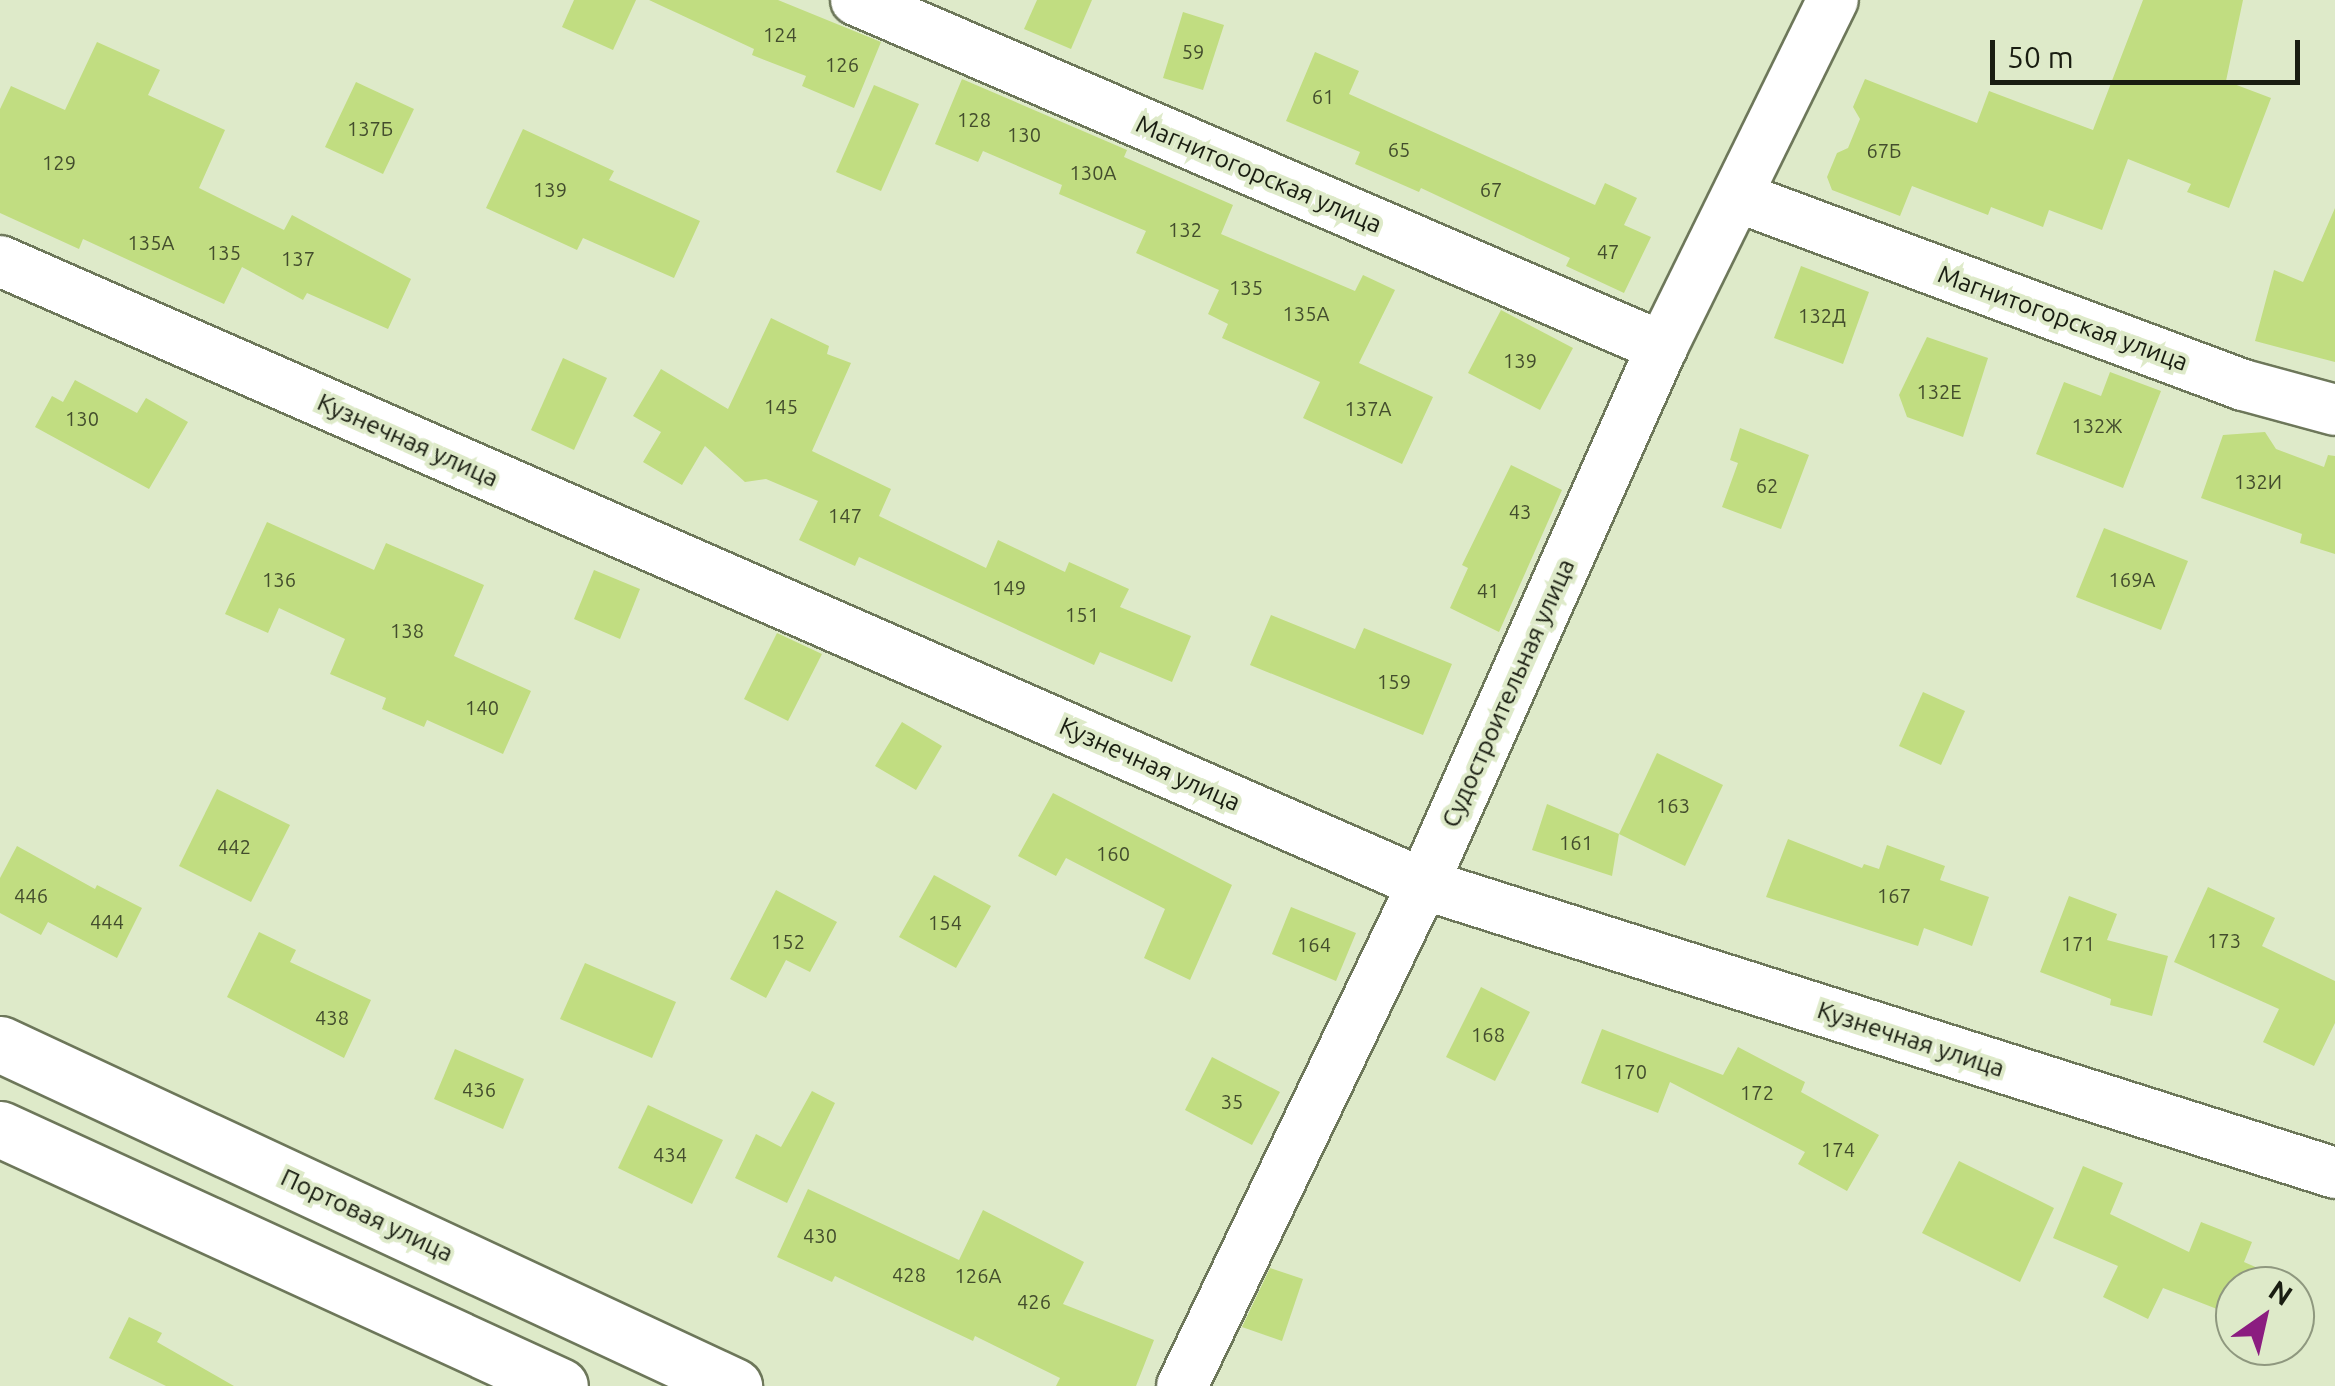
<!DOCTYPE html>
<html>
<head>
<meta charset="utf-8">
<style>
	body { margin:0 }
	#map { position:relative; width:2335px; height:1386px; overflow:hidden; background:#deeac9; font-family:Ubuntu,sans-serif }
	div>[style] { position:absolute }
	[style*='--x'] { left:calc(var(--x)*1px); top:calc(var(--y)*1px); width:calc(var(--w)*1px); rotate:calc(var(--a)*1deg) }
	.building>* { inset:0; background:#c1dd81 }
	.roads { filter:drop-shadow(2px 0 #6d775a) drop-shadow(-2px 0 #6d775a) drop-shadow(0 2px #6d775a) drop-shadow(0 -2px #6d775a) }
	.minor>* { height:50px; margin:-25px; padding:0 25px; transform-origin:25px; border-radius:25px; background:#fff }
	.major>* { height:55px; margin:-27.5px; padding:0 27.5px; transform-origin:27.5px; border-radius:27.5px; background:#fff }
	span { translate:-50% -50%; white-space:nowrap; text-align:center; line-height:1.15; -webkit-text-stroke:8px #deeac9; paint-order:stroke }
	.number-label { font-size:20px; color:#434d2d }
	.number-label span { -webkit-text-stroke-width:0 }
	.street-label { font-size:25px; color:#191d11 }
	.north { position:absolute; left:2215px; top:1266px; width:100px; height:100px; box-sizing:border-box; background:#deeac9; border:2px solid #8f987f; border-radius:50%; rotate:34deg; font-size:28px; font-weight:700; line-height:40px; text-align:center; color:#191d11 }
	.north::after { content:''; display:block; margin:auto; width:35px; height:45px; background:#8b1d80; clip-path:polygon(50% 0,100% 100%,50% 72%,0 100%) }
	.scale { position:absolute; left:1990px; top:40px; width:310px; height:45px; box-sizing:border-box; border:5px solid #191d11; border-top:0; padding-left:12px; font-size:30px; line-height:35px; white-space:nowrap; color:#191d11; -webkit-text-stroke:8px #deeac9; paint-order:stroke }
</style>
</head>
<body>
<div id="map">
	<div class="building">
		<div style="clip-path:polygon(574px 0,636px 0,613px 50px,562px 27px)"></div>
		<div style="clip-path:polygon(649px 0,778px 0,881px 42px,854px 108px,802px 86px,806px 76px,752px 55px,754px 49px)"></div>
		<div style="clip-path:polygon(1037px 0,1092px 0,1071px 49px,1024px 29px)"></div>
		<div style="clip-path:polygon(2143px 0,2243px 0,2226px 81px,2271px 98px,2229px 208px,2187px 192px,2191px 184px,2128px 159px,2102px 230px,2049px 210px,2043px 227px,1991px 207px,1988px 215px,1912px 186px,1900px 216px,1832px 190px,1827px 177px,1837px 153px,1848px 148px,1860px 119px,1853px 107px,1865px 79px,1977px 123px,1989px 91px,2093px 130px)"></div>
		<div style="clip-path:polygon(1183px 12px,1224px 25px,1203px 90px,1163px 78px)"></div>
		<div style="clip-path:polygon(97px 42px,160px 70px,148px 95px,225px 130px,199px 188px,284px 230px,292px 215px,411px 279px,388px 329px,307px 293px,303px 300px,242px 267px,224px 304px,83px 239px,79px 249px,0 213px,0 109px,11px 86px,65px 110px)"></div>
		<div style="clip-path:polygon(1315px 52px,1359px 71px,1349px 94px,1595px 205px,1605px 183px,1637px 198px,1624px 225px,1651px 237px,1624px 293px,1566px 266px,1570px 258px,1421px 188px,1419px 192px,1355px 164px,1360px 152px,1286px 121px)"></div>
		<div style="clip-path:polygon(962px 79px,1127px 150px,1124px 157px,1233px 205px,1221px 234px,1355px 291px,1363px 275px,1395px 290px,1359px 363px,1433px 397px,1402px 464px,1303px 418px,1320px 382px,1222px 338px,1228px 324px,1208px 314px,1219px 290px,1136px 253px,1146px 231px,1059px 194px,1062px 185px,983px 151px,978px 162px,935px 144px)"></div>
		<div style="clip-path:polygon(356px 82px,414px 109px,383px 174px,325px 147px)"></div>
		<div style="clip-path:polygon(874px 85px,919px 104px,881px 191px,836px 172px)"></div>
		<div style="clip-path:polygon(523px 129px,614px 171px,609px 180px,700px 221px,674px 278px,583px 238px,577px 250px,486px 208px)"></div>
		<div style="clip-path:polygon(2335px 208px,2335px 362px,2255px 341px,2274px 270px,2303px 282px)"></div>
		<div style="clip-path:polygon(1801px 266px,1869px 292px,1843px 364px,1774px 338px)"></div>
		<div style="clip-path:polygon(1501px 310px,1573px 348px,1540px 410px,1468px 373px)"></div>
		<div style="clip-path:polygon(771px 318px,829px 346px,827px 354px,851px 363px,812px 451px,891px 489px,879px 516px,986px 568px,998px 540px,1065px 572px,1069px 562px,1129px 589px,1120px 607px,1191px 636px,1172px 682px,1100px 652px,1094px 665px,859px 557px,855px 566px,799px 540px,818px 501px,766px 479px,745px 482px,705px 446px,682px 485px,643px 462px,661px 432px,633px 416px,661px 369px,728px 409px)"></div>
		<div style="clip-path:polygon(1927px 337px,1988px 358px,1963px 437px,1907px 417px,1899px 395px)"></div>
		<div style="clip-path:polygon(563px 358px,607px 378px,574px 450px,531px 430px)"></div>
		<div style="clip-path:polygon(2110px 372px,2161px 391px,2123px 488px,2036px 454px,2064px 382px,2101px 396px)"></div>
		<div style="clip-path:polygon(75px 380px,137px 413px,146px 398px,188px 422px,149px 489px,35px 427px,52px 396px,63px 402px)"></div>
		<div style="clip-path:polygon(1740px 428px,1809px 455px,1781px 529px,1722px 507px,1738px 463px,1730px 460px)"></div>
		<div style="clip-path:polygon(2265px 432px,2276px 449px,2324px 467px,2328px 455px,2335px 456px,2335px 554px,2300px 543px,2302px 534px,2201px 498px,2223px 435px)"></div>
		<div style="clip-path:polygon(1511px 465px,1562px 490px,1499px 632px,1450px 608px,1468px 568px,1462px 565px)"></div>
		<div style="clip-path:polygon(267px 522px,374px 570px,386px 543px,484px 585px,454px 656px,531px 691px,503px 754px,427px 720px,424px 727px,382px 709px,386px 698px,330px 674px,345px 639px,279px 608px,268px 633px,225px 614px)"></div>
		<div style="clip-path:polygon(2104px 528px,2188px 561px,2161px 630px,2076px 597px)"></div>
		<div style="clip-path:polygon(594px 570px,640px 589px,620px 639px,574px 619px)"></div>
		<div style="clip-path:polygon(1271px 615px,1355px 649px,1364px 628px,1452px 664px,1423px 735px,1250px 665px)"></div>
		<div style="clip-path:polygon(777px 633px,822px 654px,788px 721px,744px 699px)"></div>
		<div style="clip-path:polygon(1923px 692px,1965px 711px,1941px 765px,1899px 746px)"></div>
		<div style="clip-path:polygon(902px 722px,942px 746px,916px 790px,875px 766px)"></div>
		<div style="clip-path:polygon(1657px 753px,1723px 785px,1685px 866px,1619px 834px)"></div>
		<div style="clip-path:polygon(217px 789px,290px 825px,251px 902px,179px 866px)"></div>
		<div style="clip-path:polygon(1053px 793px,1232px 885px,1190px 980px,1144px 958px,1165px 909px,1066px 858px,1056px 876px,1018px 856px)"></div>
		<div style="clip-path:polygon(1547px 804px,1619px 834px,1612px 876px,1532px 850px)"></div>
		<div style="clip-path:polygon(1788px 839px,1862px 868px,1864px 864px,1879px 869px,1887px 845px,1945px 866px,1940px 880px,1989px 897px,1972px 946px,1924px 928px,1918px 946px,1766px 897px)"></div>
		<div style="clip-path:polygon(17px 846px,95px 889px,97px 885px,142px 908px,117px 958px,48px 922px,41px 935px,0 913px,0 878px)"></div>
		<div style="clip-path:polygon(934px 875px,991px 906px,956px 968px,899px 937px)"></div>
		<div style="clip-path:polygon(2208px 887px,2275px 918px,2262px 946px,2335px 981px,2335px 1023px,2314px 1066px,2263px 1042px,2279px 1009px,2174px 962px)"></div>
		<div style="clip-path:polygon(776px 890px,837px 922px,810px 972px,786px 960px,766px 998px,730px 979px)"></div>
		<div style="clip-path:polygon(2069px 896px,2117px 914px,2107px 940px,2168px 956px,2152px 1016px,2110px 1005px,2111px 999px,2040px 972px)"></div>
		<div style="clip-path:polygon(1291px 907px,1356px 933px,1336px 981px,1272px 954px)"></div>
		<div style="clip-path:polygon(259px 932px,296px 950px,290px 962px,371px 1000px,344px 1058px,227px 997px)"></div>
		<div style="clip-path:polygon(585px 963px,676px 1002px,652px 1058px,560px 1019px)"></div>
		<div style="clip-path:polygon(1481px 987px,1530px 1012px,1495px 1081px,1446px 1057px)"></div>
		<div style="clip-path:polygon(1602px 1029px,1723px 1075px,1738px 1047px,1805px 1082px,1801px 1092px,1879px 1135px,1847px 1191px,1798px 1164px,1805px 1152px,1670px 1082px,1658px 1113px,1581px 1083px)"></div>
		<div style="clip-path:polygon(455px 1049px,524px 1079px,503px 1129px,434px 1099px)"></div>
		<div style="clip-path:polygon(1212px 1057px,1280px 1092px,1252px 1145px,1185px 1110px)"></div>
		<div style="clip-path:polygon(812px 1091px,835px 1103px,787px 1203px,735px 1178px,756px 1134px,781px 1147px)"></div>
		<div style="clip-path:polygon(648px 1105px,723px 1140px,692px 1204px,618px 1168px)"></div>
		<div style="clip-path:polygon(1959px 1161px,2054px 1208px,2020px 1282px,1922px 1233px)"></div>
		<div style="clip-path:polygon(2083px 1166px,2123px 1183px,2110px 1214px,2189px 1252px,2201px 1222px,2252px 1242px,2244px 1262px,2299px 1286px,2235px 1286px,2235px 1316px,2163px 1288px,2148px 1319px,2103px 1297px,2118px 1266px,2053px 1238px)"></div>
		<div style="clip-path:polygon(808px 1189px,959px 1260px,983px 1210px,1084px 1262px,1063px 1304px,1154px 1340px,1136px 1386px,1056px 1386px,1060px 1378px,975px 1336px,973px 1341px,835px 1276px,832px 1282px,777px 1257px)"></div>
		<div style="clip-path:polygon(1270px 1268px,1303px 1279px,1282px 1341px,1242px 1327px)"></div>
		<div style="clip-path:polygon(129px 1317px,162px 1333px,157px 1342px,234px 1386px,166px 1386px,109px 1358px)"></div>
	</div>
	<div class="roads">
		<div class="minor">
			<div style="--x:856;--y:0;--w:878;--a:23.29"></div>
			<div style="--x:1738;--y:197;--w:539;--a:20.42"></div>
			<div style="--x:2243;--y:385;--w:95;--a:15.2"></div>
			<div style="--x:0;--y:261;--w:1553;--a:23.64"></div>
			<div style="--x:1423;--y:884;--w:957;--a:17.58"></div>
			<div style="--x:1182;--y:1386;--w:557;--a:-64.36"></div>
			<div style="--x:1423;--y:884;--w:588;--a:-66.01"></div>
			<div style="--x:1662;--y:347;--w:387;--a:-63.8"></div>
		</div>
		<div class="major">
			<div style="--x:0;--y:1044;--w:810;--a:24.98"></div>
			<div style="--x:0;--y:1129;--w:616;--a:24.65"></div>
		</div>
	</div>
	<div class="number-label">
		<span style="left:780px;top:34px">124</span>
		<span style="left:1193px;top:51px">59</span>
		<span style="left:842px;top:64px">126</span>
		<span style="left:1323px;top:96px">61</span>
		<span style="left:974px;top:119px">128</span>
		<span style="left:370px;top:128px">137Б</span>
		<span style="left:1024px;top:134px">130</span>
		<span style="left:1399px;top:149px">65</span>
		<span style="left:1884px;top:150px">67Б</span>
		<span style="left:59px;top:162px">129</span>
		<span style="left:1093px;top:172px">130А</span>
		<span style="left:550px;top:189px">139</span>
		<span style="left:1491px;top:189px">67</span>
		<span style="left:1185px;top:229px">132</span>
		<span style="left:151px;top:242px">135А</span>
		<span style="left:1608px;top:251px">47</span>
		<span style="left:224px;top:252px">135</span>
		<span style="left:298px;top:258px">137</span>
		<span style="left:1246px;top:287px">135</span>
		<span style="left:1306px;top:313px">135А</span>
		<span style="left:1822px;top:315px">132Д</span>
		<span style="left:1520px;top:360px">139</span>
		<span style="left:1939px;top:391px">132Е</span>
		<span style="left:781px;top:406px">145</span>
		<span style="left:1368px;top:408px">137А</span>
		<span style="left:82px;top:418px">130</span>
		<span style="left:2097px;top:425px">132Ж</span>
		<span style="left:2258px;top:481px">132И</span>
		<span style="left:1767px;top:485px">62</span>
		<span style="left:1520px;top:511px">43</span>
		<span style="left:845px;top:515px">147</span>
		<span style="left:279px;top:579px">136</span>
		<span style="left:2132px;top:579px">169А</span>
		<span style="left:1009px;top:587px">149</span>
		<span style="left:1488px;top:590px">41</span>
		<span style="left:1082px;top:614px">151</span>
		<span style="left:407px;top:630px">138</span>
		<span style="left:1394px;top:681px">159</span>
		<span style="left:482px;top:707px">140</span>
		<span style="left:1673px;top:805px">163</span>
		<span style="left:1576px;top:842px">161</span>
		<span style="left:234px;top:846px">442</span>
		<span style="left:1113px;top:853px">160</span>
		<span style="left:31px;top:895px">446</span>
		<span style="left:1894px;top:895px">167</span>
		<span style="left:107px;top:921px">444</span>
		<span style="left:945px;top:922px">154</span>
		<span style="left:2224px;top:940px">173</span>
		<span style="left:788px;top:941px">152</span>
		<span style="left:2078px;top:943px">171</span>
		<span style="left:1314px;top:944px">164</span>
		<span style="left:332px;top:1017px">438</span>
		<span style="left:1488px;top:1034px">168</span>
		<span style="left:1630px;top:1071px">170</span>
		<span style="left:479px;top:1089px">436</span>
		<span style="left:1757px;top:1092px">172</span>
		<span style="left:1232px;top:1101px">35</span>
		<span style="left:1838px;top:1149px">174</span>
		<span style="left:670px;top:1154px">434</span>
		<span style="left:820px;top:1235px">430</span>
		<span style="left:909px;top:1274px">428</span>
		<span style="left:978px;top:1275px">126А</span>
		<span style="left:1034px;top:1301px">426</span>
	</div>
	<div class="street-label">
		<span style="left:1259px;top:174px;rotate:23deg">Магнитогорская улица</span>
		<span style="left:2063px;top:318px;rotate:20deg">Магнитогорская улица</span>
		<span style="left:408px;top:440px;rotate:24deg">Кузнечная улица</span>
		<span style="left:1508px;top:693px;rotate:-66deg">Судостроительная улица</span>
		<span style="left:1150px;top:764px;rotate:24deg">Кузнечная улица</span>
		<span style="left:1911px;top:1039px;rotate:18deg">Кузнечная улица</span>
		<span style="left:367px;top:1215px;rotate:25deg">Портовая улица</span>
	</div>
	<div class="north">N</div>
	<div class="scale">50 m</div>
</div>
</body>
</html>
